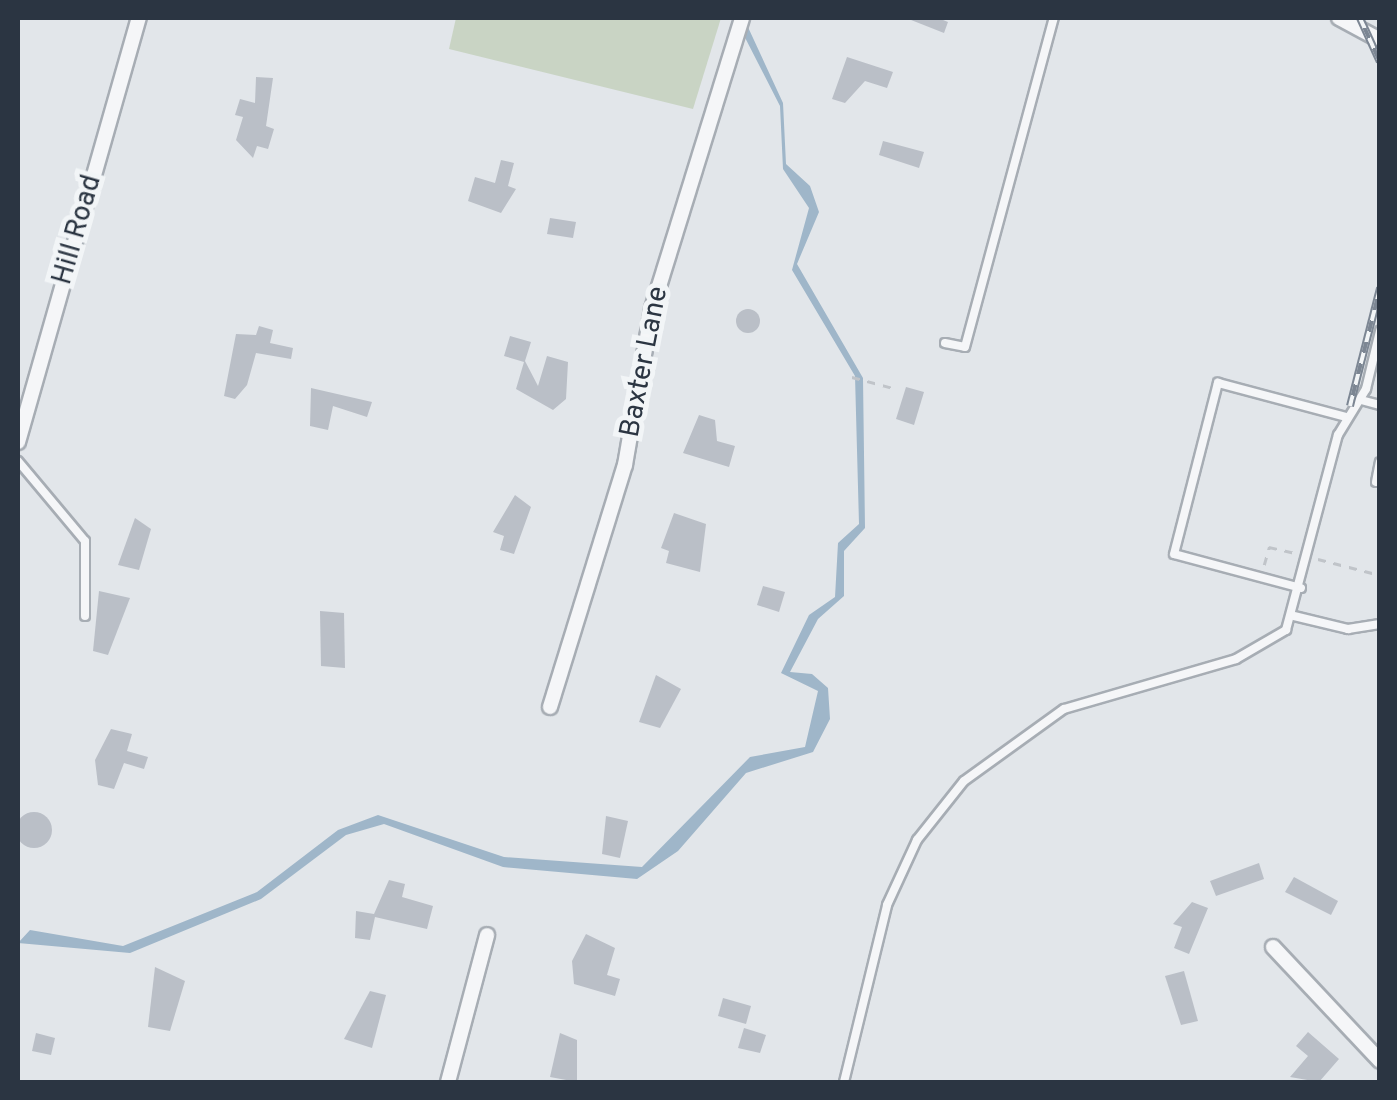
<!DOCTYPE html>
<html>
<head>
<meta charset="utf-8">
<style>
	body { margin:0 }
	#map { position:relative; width:1397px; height:1100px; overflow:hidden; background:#e2e6ea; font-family:Overpass,sans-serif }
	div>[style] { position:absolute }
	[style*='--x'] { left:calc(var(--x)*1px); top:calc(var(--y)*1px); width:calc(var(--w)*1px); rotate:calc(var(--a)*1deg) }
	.green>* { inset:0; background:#c9d4c4 }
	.water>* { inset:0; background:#9fb6c9 }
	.building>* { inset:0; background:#babfc7 }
	.round { border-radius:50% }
	.path>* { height:2.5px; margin-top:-1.25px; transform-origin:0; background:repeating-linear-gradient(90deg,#c0c4c9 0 8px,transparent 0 16px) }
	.roads { filter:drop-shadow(2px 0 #a7adb4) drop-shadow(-2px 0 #a7adb4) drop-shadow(0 2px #a7adb4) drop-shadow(0 -2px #a7adb4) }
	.service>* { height:8px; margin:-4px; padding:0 4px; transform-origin:4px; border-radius:4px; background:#f5f6f8 }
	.minor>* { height:14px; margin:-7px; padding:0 7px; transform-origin:7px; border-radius:7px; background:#f5f6f8 }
	.rail>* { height:8px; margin-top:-4px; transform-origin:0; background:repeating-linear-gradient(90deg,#f2f5f7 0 11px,#7c8693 0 22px); box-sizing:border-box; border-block:2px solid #7c8693 }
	span { translate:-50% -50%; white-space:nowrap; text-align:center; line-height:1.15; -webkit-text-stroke:10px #f2f5f7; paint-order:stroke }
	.street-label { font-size:28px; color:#2b3542 }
	.frame { position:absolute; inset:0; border:20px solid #2b3542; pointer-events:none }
</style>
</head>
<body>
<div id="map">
	<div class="green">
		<div style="clip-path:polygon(456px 18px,721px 18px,693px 109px,449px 49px)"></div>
	</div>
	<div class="water">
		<div style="clip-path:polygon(735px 18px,747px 25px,783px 103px,786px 164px,810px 186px,819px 212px,797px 264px,863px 378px,865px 528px,844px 551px,844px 596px,818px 619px,790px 672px,812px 674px,828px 688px,830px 719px,813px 752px,746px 773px,678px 851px,637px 879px,503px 867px,384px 824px,346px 835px,261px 899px,130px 953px,18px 943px,30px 930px,123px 946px,257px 892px,338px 830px,378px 815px,504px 857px,642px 867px,750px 757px,805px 747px,818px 691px,781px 673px,809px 615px,835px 597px,838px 543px,859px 524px,855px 376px,792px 270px,809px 208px,783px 169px,780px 106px)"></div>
	</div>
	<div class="building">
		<div style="clip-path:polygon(906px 18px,938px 18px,948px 22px,944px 33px)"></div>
		<div style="clip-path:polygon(847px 57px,893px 72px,887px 88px,865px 81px,845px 103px,832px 99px)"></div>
		<div style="clip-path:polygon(256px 77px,273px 78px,266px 126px,274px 129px,268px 149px,257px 146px,253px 158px,236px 140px,243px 117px,235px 115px,240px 99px,255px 103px)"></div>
		<div style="clip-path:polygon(883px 141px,924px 152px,919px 168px,879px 155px)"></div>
		<div style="clip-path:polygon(501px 160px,514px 163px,508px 186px,516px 189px,501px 213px,468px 201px,475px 177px,495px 183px)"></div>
		<div style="clip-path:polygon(550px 218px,576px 222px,573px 238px,547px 234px)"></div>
		<div class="round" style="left:736px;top:309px;width:24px;height:24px"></div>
		<div style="clip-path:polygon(259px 326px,273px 330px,270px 343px,293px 348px,291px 359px,256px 353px,247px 385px,235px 399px,224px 396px,236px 334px,256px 335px)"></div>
		<div style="clip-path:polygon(510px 336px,531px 342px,525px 361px,538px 386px,547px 356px,568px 362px,566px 399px,553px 410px,516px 389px,524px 362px,504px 356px)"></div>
		<div style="clip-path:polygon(906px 387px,924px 392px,914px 425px,896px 419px)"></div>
		<div style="clip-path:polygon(311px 388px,372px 402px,367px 417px,333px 406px,328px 430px,310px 426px)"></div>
		<div style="clip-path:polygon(699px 415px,715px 420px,717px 441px,735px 446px,729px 467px,683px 453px)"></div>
		<div style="clip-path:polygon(515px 495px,531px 507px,514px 554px,500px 550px,504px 536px,493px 532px)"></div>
		<div style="clip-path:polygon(674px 513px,706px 524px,700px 572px,666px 563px,669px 551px,661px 548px)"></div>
		<div style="clip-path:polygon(135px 518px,151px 529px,139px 570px,118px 565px)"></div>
		<div style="clip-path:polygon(763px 586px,785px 592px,779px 612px,757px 605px)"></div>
		<div style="clip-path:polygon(99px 591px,130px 598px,108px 655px,93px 651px)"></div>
		<div style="clip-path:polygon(320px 611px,344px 613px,345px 668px,321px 666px)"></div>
		<div style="clip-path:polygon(656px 675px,681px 689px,660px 728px,639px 722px)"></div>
		<div style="clip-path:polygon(111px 729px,132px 734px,127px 751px,148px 757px,144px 769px,124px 763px,114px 789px,98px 785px,95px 760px)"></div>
		<div class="round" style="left:16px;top:812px;width:36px;height:36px"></div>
		<div style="clip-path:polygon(606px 816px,628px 821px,620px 858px,602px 854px)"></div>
		<div style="clip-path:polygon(1259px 863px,1264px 879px,1216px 896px,1210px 881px)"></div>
		<div style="clip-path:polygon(1294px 877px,1338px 901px,1331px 915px,1285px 892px)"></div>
		<div style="clip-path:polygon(389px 880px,405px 884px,402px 897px,433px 906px,427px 929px,375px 917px,370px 940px,355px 938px,356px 911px,374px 914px)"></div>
		<div style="clip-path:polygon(1192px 902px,1208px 908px,1189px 954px,1174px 948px,1182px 927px,1173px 924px)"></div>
		<div style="clip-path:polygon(586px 934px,615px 948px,607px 975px,620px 979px,615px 996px,574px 984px,572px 961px)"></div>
		<div style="clip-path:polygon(155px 967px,185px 981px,170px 1031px,148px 1027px)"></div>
		<div style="clip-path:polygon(1184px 971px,1198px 1021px,1181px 1025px,1165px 976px)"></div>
		<div style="clip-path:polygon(370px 991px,386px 995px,372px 1048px,344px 1039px)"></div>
		<div style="clip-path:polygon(723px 998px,751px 1006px,746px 1024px,718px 1016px)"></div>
		<div style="clip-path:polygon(744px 1028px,766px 1035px,760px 1053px,738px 1048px)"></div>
		<div style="clip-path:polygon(1308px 1032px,1339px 1059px,1319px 1082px,1290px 1077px,1308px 1056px,1296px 1046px)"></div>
		<div style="clip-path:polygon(36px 1033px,55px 1038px,51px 1055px,32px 1051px)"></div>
		<div style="clip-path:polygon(560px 1033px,577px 1040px,577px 1082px,550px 1077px)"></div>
	</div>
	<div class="path">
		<div style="--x:852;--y:377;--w:42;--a:15"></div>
		<div style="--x:1318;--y:559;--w:64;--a:14.5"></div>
		<div style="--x:1264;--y:565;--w:19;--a:-74"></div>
		<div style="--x:1269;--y:547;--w:28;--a:13"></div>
	</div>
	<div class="roads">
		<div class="service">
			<div style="--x:945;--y:343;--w:20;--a:11"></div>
			<div style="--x:965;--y:347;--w:341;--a:-74.9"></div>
			<div style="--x:1361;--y:400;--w:20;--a:15"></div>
			<div style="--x:18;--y:461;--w:104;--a:50.1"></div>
			<div style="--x:85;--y:541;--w:75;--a:90"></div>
			<div style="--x:1376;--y:482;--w:20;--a:-79"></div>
			<div style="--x:1301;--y:588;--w:131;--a:-165"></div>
			<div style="--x:1174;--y:554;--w:177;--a:-75.6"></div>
			<div style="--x:1218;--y:383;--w:132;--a:14.9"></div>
			<div style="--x:1294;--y:616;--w:56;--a:13.5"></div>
			<div style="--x:1348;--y:629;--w:32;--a:-9"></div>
			<div style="--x:844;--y:1082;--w:182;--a:-76.3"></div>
			<div style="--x:887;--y:905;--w:72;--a:-65.2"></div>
			<div style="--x:917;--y:840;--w:75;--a:-51.5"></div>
			<div style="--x:964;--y:781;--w:123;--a:-35.8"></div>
			<div style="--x:1064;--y:709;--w:179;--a:-16.2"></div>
			<div style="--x:1236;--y:659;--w:58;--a:-30.1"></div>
			<div style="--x:1286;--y:630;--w:202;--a:-75.1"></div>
			<div style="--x:1338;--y:435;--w:54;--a:-58.7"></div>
			<div style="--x:1366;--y:389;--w:60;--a:-76.4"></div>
		</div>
		<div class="minor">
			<div style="--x:1339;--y:18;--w:47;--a:28.2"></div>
			<div style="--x:18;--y:442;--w:441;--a:-74.1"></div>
			<div style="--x:550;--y:707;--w:253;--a:-72.8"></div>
			<div style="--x:625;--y:465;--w:158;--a:-80.2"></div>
			<div style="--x:652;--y:309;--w:305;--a:-72.8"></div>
			<div style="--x:1273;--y:947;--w:156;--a:46.8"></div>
			<div style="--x:448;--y:1082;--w:152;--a:-75.1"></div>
		</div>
	</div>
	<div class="rail">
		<div style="--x:1360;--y:18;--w:48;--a:65.6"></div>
		<div style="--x:1350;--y:406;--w:122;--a:-75.7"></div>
	</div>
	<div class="street-label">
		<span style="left:78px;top:230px;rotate:-74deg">Hill Road</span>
		<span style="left:645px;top:362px;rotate:-79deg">Baxter Lane</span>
	</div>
	<div class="frame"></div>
</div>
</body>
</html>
